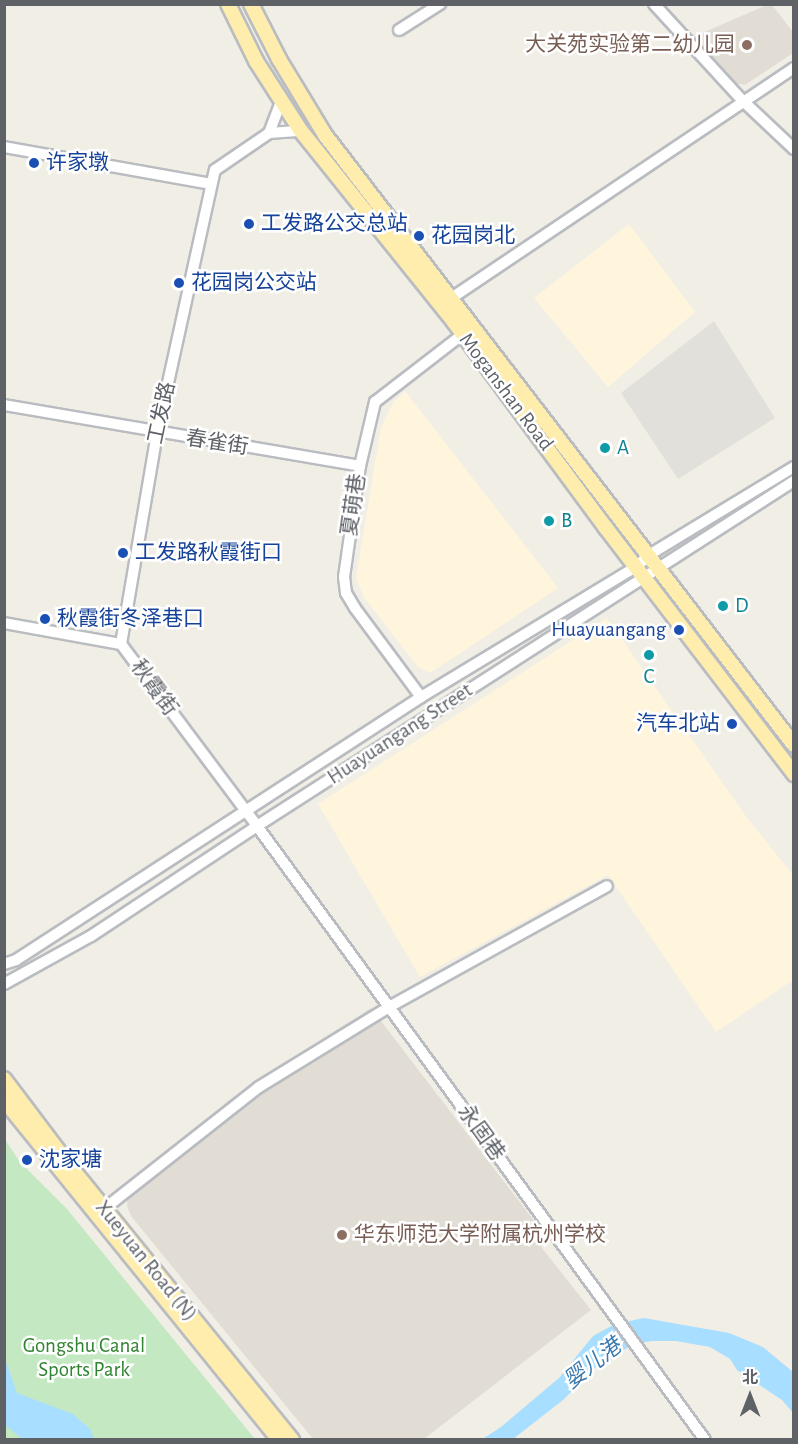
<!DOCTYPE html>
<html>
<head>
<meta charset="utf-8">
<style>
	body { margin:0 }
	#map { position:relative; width:798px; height:1444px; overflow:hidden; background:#f1eee6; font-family:"Alegreya Sans","Noto Sans SC",sans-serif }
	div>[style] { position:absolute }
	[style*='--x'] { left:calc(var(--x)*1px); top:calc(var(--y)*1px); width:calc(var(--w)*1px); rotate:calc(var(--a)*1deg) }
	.commercial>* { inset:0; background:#fff5dd }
	.industrial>* { inset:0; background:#e2e0da }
	.education>* { inset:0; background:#e1ddd4 }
	.green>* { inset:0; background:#c4e9c2 }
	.water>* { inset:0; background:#a8deff }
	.roads { filter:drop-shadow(2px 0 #b9bcc0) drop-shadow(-2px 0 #b9bcc0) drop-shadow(0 2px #b9bcc0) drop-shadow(0 -2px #b9bcc0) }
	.minor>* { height:10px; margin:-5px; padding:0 5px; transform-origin:5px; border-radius:5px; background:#fff }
	.major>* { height:14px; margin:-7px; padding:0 7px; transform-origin:7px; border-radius:7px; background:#ffedad }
	.dots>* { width:16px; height:16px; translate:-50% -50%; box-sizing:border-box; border:3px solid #fff; border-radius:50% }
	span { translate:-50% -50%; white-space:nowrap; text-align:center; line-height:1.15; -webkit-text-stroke:5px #fff; paint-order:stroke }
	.education-label { font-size:21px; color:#785e54 }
	.right { translate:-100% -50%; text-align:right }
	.left { translate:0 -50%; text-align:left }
	.transit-label { font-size:21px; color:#164399 }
	.street-label { font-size:21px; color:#5e6267 }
	.culture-label { font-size:21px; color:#0d838f }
	.park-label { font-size:21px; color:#308330 }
	.water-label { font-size:22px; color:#3c7aae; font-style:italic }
	.frame { position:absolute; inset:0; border:6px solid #5e6267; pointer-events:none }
	.north { position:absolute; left:720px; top:1366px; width:60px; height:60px; -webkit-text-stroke:4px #fff; paint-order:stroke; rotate:0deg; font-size:16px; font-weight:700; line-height:24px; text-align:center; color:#5e6267 }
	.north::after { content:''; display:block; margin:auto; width:21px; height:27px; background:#5e6267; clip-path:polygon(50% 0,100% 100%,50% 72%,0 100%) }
</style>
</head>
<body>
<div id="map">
	<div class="commercial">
		<div style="clip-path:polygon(629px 224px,695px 312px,608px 387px,534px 298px)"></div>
		<div style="clip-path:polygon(405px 391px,558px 588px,430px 673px,418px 667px,363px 596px,356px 577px,381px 428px,393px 403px)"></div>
		<div style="clip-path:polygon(607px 618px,745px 815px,793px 875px,793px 980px,716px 1032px,608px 875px,420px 977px,318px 804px)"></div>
	</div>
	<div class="industrial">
		<div style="clip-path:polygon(714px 321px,775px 418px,678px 479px,621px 393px)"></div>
	</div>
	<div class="education">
		<div style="clip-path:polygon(767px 5px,772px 5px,793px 32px,793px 53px,745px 85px,735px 83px,693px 37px)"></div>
		<div style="clip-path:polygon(371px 1008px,535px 1222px,542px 1248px,591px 1310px,424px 1439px,313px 1439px,131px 1216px,127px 1206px,128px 1197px,228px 1101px)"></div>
	</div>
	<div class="green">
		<div style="clip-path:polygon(4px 1138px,20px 1162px,67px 1209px,255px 1439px,5px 1439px)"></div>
	</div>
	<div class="water">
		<div style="clip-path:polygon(644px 1318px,729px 1333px,763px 1347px,793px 1372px,793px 1413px,782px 1400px,737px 1370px,730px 1359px,710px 1347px,676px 1341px,652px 1341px,634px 1344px,599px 1364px,563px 1400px,513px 1439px,481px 1440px,501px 1427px,559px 1378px,593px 1336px,615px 1324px)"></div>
		<div style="clip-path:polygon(4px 1356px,17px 1393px,73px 1414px,90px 1429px,94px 1439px,22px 1439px,5px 1425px)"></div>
	</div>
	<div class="roads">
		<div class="minor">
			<div style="--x:654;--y:4;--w:132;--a:47.5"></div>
			<div style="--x:743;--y:101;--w:70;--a:43.3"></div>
			<div style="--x:399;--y:30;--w:49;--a:-32.4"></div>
			<div style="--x:269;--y:133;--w:34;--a:-69"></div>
			<div style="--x:4;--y:147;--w:210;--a:10.1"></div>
			<div style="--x:450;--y:299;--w:414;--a:-33.9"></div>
			<div style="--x:4;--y:405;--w:361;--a:9.7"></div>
			<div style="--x:4;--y:623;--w:119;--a:10.2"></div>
			<div style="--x:121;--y:644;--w:227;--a:53.2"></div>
			<div style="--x:257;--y:826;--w:760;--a:53.88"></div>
			<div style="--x:121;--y:644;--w:214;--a:-80.3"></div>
			<div style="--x:157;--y:433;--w:269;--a:-77.6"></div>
			<div style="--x:215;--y:170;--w:65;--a:-34.4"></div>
			<div style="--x:269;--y:133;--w:32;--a:-4"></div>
			<div style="--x:421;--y:697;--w:111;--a:-126.6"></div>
			<div style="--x:355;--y:608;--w:17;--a:-121"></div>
			<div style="--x:346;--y:593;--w:16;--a:-97"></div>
			<div style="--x:344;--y:577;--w:112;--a:-81.8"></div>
			<div style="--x:360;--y:466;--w:66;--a:-76.8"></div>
			<div style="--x:375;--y:402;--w:111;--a:-37.7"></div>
			<div style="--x:4;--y:964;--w:13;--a:-18"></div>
			<div style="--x:16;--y:960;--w:483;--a:-33"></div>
			<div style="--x:421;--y:697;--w:251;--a:-31.2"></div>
			<div style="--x:636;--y:567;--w:18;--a:-43"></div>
			<div style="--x:649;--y:555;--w:170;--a:-31.3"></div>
			<div style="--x:4;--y:984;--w:99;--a:-28.9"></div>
			<div style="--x:91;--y:936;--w:199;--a:-33.5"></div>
			<div style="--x:257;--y:826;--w:638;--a:-32.72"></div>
			<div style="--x:104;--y:1209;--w:197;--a:-38.2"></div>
			<div style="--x:259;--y:1087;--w:153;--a:-31.6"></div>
			<div style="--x:389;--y:1007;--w:249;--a:-29"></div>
		</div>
		<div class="major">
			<div style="--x:228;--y:4;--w:64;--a:63.8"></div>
			<div style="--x:256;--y:61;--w:83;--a:57.3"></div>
			<div style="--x:301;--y:131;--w:245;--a:51.3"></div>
			<div style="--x:454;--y:322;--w:256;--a:53.6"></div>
			<div style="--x:606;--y:528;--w:310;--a:52.6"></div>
			<div style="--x:251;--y:4;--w:62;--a:63"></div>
			<div style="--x:279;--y:59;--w:89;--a:58.8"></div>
			<div style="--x:325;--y:135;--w:769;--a:52.45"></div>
			<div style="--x:4;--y:1079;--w:113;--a:52.9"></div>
			<div style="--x:72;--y:1169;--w:349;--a:50.9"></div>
			<div style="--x:4;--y:1100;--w:437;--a:51"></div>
		</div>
	</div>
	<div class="dots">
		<div style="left:747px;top:45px;background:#8d6e63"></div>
		<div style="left:34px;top:163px;background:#1a4fb4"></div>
		<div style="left:249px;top:224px;background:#1a4fb4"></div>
		<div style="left:419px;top:236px;background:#1a4fb4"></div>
		<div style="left:179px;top:283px;background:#1a4fb4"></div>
		<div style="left:605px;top:448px;background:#0f9aa8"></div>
		<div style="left:549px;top:521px;background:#0f9aa8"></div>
		<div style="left:123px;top:553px;background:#1a4fb4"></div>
		<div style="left:723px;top:606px;background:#0f9aa8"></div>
		<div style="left:45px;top:619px;background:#1a4fb4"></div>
		<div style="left:679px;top:630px;background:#1a4fb4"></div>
		<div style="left:649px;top:655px;background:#0f9aa8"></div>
		<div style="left:732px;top:724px;background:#1a4fb4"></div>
		<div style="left:27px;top:1160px;background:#1a4fb4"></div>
		<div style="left:342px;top:1235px;background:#8d6e63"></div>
	</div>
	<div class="education-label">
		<span class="right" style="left:735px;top:45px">大关苑实验第二幼儿园</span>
		<span class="left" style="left:354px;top:1235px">华东师范大学附属杭州学校</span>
	</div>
	<div class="transit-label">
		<span class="left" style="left:46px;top:163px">许家墩</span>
		<span class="left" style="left:261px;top:224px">工发路公交总站</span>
		<span class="left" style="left:431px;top:236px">花园岗北</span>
		<span class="left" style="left:191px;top:283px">花园岗公交站</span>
		<span class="left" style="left:135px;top:553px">工发路秋霞街口</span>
		<span class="left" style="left:57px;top:619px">秋霞街冬泽巷口</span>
		<span class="right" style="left:666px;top:630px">Huayuangang</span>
		<span class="right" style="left:720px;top:724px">汽车北站</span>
		<span class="left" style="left:39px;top:1160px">沈家塘</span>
	</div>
	<div class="street-label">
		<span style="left:506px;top:392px;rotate:53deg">Moganshan Road</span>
		<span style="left:162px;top:413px;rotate:-78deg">工发路</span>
		<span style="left:217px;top:443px;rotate:9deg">春雀街</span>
		<span style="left:354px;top:505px;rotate:-82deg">夏萌巷</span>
		<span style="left:154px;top:688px;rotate:54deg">秋霞街</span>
		<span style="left:400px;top:734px;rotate:-33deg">Huayuangang Street</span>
		<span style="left:481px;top:1133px;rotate:54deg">永固巷</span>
		<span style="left:146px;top:1261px;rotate:51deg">Xueyuan Road (N)</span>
	</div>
	<div class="culture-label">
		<span class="left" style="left:617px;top:448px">A</span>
		<span class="left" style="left:561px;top:521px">B</span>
		<span class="left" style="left:735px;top:606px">D</span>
		<span style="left:649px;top:677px">C</span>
	</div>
	<div class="park-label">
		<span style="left:84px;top:1358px">Gongshu Canal<br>Sports Park</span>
	</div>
	<div class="water-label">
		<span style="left:593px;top:1364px;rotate:-38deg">婴儿港</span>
	</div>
	<div class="frame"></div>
	<div class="north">北</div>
</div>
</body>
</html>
